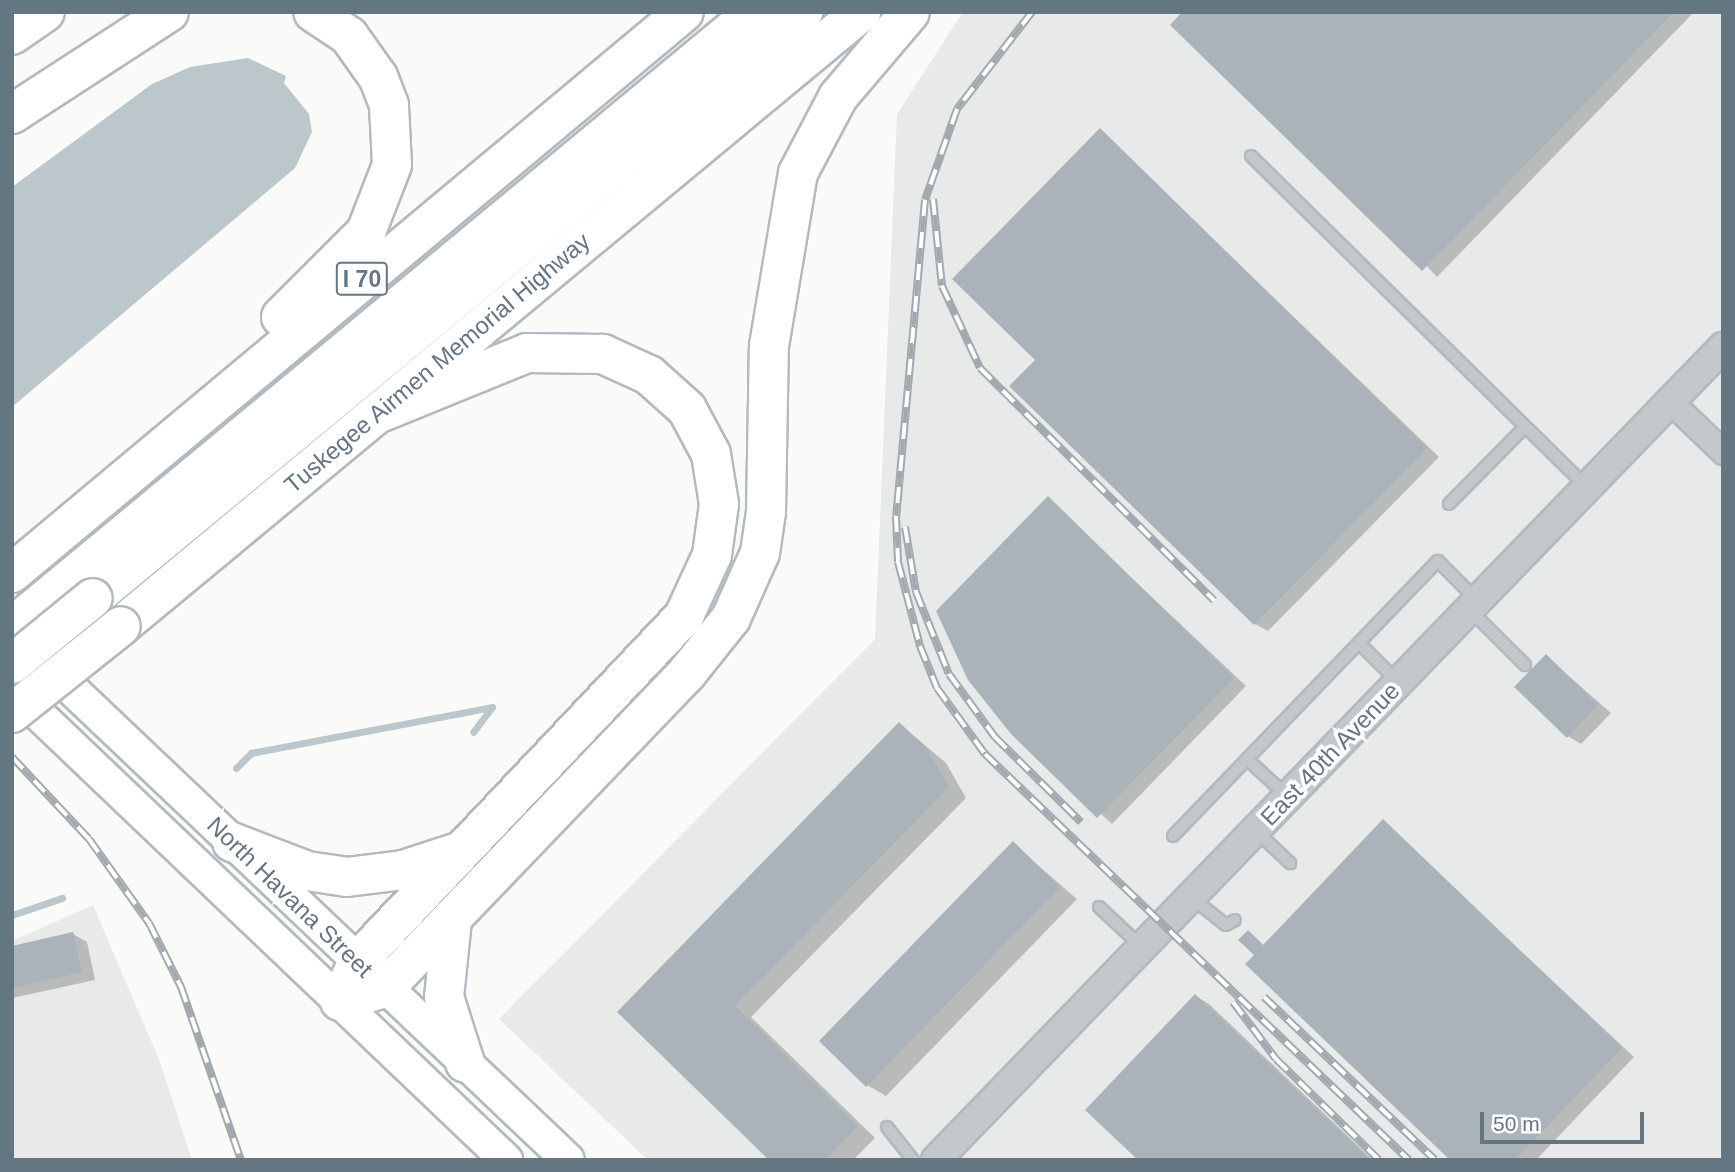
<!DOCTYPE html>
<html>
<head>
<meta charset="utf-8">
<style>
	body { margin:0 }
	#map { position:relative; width:1735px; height:1172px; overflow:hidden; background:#fafaf8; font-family:Helvetica,sans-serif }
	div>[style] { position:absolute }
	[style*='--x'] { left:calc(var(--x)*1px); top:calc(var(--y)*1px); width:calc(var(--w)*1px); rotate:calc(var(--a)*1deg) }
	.built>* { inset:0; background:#e8e9e9 }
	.water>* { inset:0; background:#bbc7cb }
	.shadow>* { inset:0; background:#0003 }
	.stream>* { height:7px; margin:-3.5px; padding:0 3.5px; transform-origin:3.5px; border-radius:3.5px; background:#bbc7cb }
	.building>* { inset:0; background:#aab3b9 }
	.roads { filter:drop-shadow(2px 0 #b3babf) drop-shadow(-2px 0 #b3babf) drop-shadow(0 2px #b3babf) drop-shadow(0 -2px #b3babf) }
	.service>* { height:10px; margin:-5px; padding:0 5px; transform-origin:5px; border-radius:5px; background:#c3c8cc }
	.minor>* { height:23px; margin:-11.5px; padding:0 11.5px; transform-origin:11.5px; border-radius:11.5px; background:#c3c8cc }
	.tertiary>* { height:28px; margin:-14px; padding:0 14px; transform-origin:14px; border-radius:14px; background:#c3c8cc }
	.secondary>* { height:32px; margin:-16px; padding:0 16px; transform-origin:16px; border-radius:16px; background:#fff }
	.motorway>* { height:38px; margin:-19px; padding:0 19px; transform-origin:19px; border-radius:19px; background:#fff }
	.rail>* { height:8px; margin-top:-4px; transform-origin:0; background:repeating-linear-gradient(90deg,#fff 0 16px,#a2aab0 0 32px); box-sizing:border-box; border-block:2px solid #a2aab0 }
	.bridges { filter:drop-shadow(2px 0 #b4b9bd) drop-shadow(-2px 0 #b4b9bd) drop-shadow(0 2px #b4b9bd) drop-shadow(0 -2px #b4b9bd) }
	.motorway-bridge>* { height:38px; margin:-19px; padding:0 19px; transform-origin:19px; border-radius:19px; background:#fff }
	span { translate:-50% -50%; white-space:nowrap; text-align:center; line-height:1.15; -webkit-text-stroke:7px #fff; paint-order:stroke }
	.shield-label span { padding:2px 5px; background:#fff; border:2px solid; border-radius:5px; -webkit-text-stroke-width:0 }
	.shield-label { font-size:23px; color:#657683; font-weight:700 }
	.street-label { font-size:24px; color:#657683 }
	.frame { position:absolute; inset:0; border:14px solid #657683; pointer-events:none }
	.scale { position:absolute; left:1480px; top:1112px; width:164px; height:32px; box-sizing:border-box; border:4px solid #657683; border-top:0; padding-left:9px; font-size:21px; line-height:24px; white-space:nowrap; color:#657683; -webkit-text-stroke:5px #fff; paint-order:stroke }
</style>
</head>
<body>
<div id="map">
	<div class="built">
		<div style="clip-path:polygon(963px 12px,1723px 12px,1723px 1160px,648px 1160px,499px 1019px,875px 639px,897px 114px)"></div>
		<div style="clip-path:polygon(93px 905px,160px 1062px,192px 1160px,12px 1160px,12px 941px)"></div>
	</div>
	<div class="water">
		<div style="clip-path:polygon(248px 58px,286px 76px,284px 83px,309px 114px,312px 132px,295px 168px,12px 407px,12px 187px,152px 84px,190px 67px)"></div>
	</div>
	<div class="shadow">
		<div style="clip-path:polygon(1185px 12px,1694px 12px,1437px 277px)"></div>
		<div style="clip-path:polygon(1100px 130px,1439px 457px,1268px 631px,1255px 624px,1037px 360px)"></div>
		<div style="clip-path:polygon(1048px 499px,1246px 686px,1112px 824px,1012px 733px)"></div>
		<div style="clip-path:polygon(1546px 656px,1611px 713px,1581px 744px,1568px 736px)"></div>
		<div style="clip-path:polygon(900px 724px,946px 763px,966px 798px,751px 1017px,875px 1138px,853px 1160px,771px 1160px,619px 1012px)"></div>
		<div style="clip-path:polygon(1383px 822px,1634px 1057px,1536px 1160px,1452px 1160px,1256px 955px,1252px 934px,1264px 946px)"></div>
		<div style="clip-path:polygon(1013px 844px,1077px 899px,886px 1096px,867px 1085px)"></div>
		<div style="clip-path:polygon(73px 934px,87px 942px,95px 980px,12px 998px,12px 947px)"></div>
		<div style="clip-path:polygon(1195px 996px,1209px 1004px,1373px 1160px,1141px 1160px)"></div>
	</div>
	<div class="stream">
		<div style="--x:236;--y:768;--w:21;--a:-45"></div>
		<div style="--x:251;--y:753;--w:245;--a:-10.8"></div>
		<div style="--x:492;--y:707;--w:31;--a:127"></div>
		<div style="--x:12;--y:915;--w:53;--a:-18.8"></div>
	</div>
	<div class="building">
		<div style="clip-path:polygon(1182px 12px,1674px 12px,1422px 271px,1170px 25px)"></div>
		<div style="clip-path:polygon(1100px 128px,1427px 448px,1254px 625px,1009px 386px,1035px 360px,952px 279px)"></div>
		<div style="clip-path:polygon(1048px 496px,1234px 678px,1097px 818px,1011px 734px,968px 680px,936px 611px)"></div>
		<div style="clip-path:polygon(1546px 654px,1598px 705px,1567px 738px,1514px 687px)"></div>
		<div style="clip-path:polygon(899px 722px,928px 750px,949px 787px,735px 1006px,858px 1126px,825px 1160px,769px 1160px,617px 1012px)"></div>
		<div style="clip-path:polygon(1383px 819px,1622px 1048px,1515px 1160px,1450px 1160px,1245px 964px,1254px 955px,1238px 940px,1248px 930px,1263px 945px)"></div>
		<div style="clip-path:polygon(1013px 841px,1060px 887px,866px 1087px,819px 1041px)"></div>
		<div style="clip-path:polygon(73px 932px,82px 972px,12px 988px,12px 946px)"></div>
		<div style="clip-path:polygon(1195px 994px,1370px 1160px,1138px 1160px,1085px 1110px)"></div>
	</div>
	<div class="roads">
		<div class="service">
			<div style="--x:1251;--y:156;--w:472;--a:44.6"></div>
			<div style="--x:1449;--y:504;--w:108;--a:-45.4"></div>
			<div style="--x:1470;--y:610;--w:78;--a:45"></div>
			<div style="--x:1359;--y:643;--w:54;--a:45"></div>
			<div style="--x:1247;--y:759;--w:53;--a:42.7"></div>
			<div style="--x:1256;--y:831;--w:47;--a:43.3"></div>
			<div style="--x:1173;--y:836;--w:382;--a:-46.1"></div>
			<div style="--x:1438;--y:561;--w:54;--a:45"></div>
			<div style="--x:1192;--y:898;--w:43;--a:38.5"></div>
			<div style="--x:1226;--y:925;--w:10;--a:-29"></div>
			<div style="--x:1099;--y:907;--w:57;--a:42.9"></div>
			<div style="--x:887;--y:1127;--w:42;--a:51.8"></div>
		</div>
		<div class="minor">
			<div style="--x:1670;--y:401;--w:74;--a:43.9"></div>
		</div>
		<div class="tertiary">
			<div style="--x:936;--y:1160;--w:1132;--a:-45.93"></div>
		</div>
		<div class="secondary">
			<div style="--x:41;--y:660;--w:726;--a:43.49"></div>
			<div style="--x:12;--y:689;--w:683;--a:43.63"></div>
		</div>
		<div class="motorway">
			<div style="--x:12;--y:35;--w:40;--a:-34.9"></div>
			<div style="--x:12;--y:114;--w:187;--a:-33"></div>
			<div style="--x:281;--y:317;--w:120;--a:-45"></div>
			<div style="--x:366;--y:232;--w:72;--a:-68.8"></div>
			<div style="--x:392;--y:165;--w:60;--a:-92.9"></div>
			<div style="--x:389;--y:105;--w:30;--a:-111"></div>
			<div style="--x:378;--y:77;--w:50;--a:-125.3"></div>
			<div style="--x:349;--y:36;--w:43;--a:-146.3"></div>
			<div style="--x:12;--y:573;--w:875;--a:-39.86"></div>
			<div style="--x:93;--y:598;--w:921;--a:-39.53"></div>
			<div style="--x:121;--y:626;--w:962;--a:-39.68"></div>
			<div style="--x:12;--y:627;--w:964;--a:-39.65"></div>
			<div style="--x:232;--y:842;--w:80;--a:21.1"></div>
			<div style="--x:307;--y:871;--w:40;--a:8.5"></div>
			<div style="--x:347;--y:877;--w:56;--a:-7.1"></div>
			<div style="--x:403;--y:870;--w:58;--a:-18.1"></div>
			<div style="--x:452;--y:920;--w:77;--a:95.9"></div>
			<div style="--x:444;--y:997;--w:69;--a:72.3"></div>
			<div style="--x:340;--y:1001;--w:47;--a:-16.1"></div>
			<div style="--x:385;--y:988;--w:436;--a:-46.2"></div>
			<div style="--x:687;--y:673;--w:70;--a:-51.3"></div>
			<div style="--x:731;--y:618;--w:71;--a:-66"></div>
			<div style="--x:760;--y:553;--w:41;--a:-81.7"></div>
			<div style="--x:766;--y:512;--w:166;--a:-89"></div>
			<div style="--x:769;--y:346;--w:175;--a:-80.5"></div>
			<div style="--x:798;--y:173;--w:86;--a:-62.2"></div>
			<div style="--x:838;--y:97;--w:111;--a:-49.7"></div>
			<div style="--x:340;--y:1001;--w:44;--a:-65.8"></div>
			<div style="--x:358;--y:961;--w:475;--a:-46.6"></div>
			<div style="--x:684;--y:616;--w:67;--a:-65.3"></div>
			<div style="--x:712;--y:555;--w:51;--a:-82.2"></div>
			<div style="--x:719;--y:504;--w:51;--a:-99.1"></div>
			<div style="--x:711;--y:454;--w:51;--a:-118.1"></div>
			<div style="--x:687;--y:409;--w:51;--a:-138.2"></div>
			<div style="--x:649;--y:375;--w:51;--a:-155.5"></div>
			<div style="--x:603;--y:354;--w:76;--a:-179.2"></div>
			<div style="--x:527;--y:353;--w:157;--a:157.9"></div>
		</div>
	</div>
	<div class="rail">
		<div style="--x:1032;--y:12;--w:123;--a:127.7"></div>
		<div style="--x:957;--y:109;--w:96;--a:109.4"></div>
		<div style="--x:925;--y:200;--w:317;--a:95.2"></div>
		<div style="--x:896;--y:516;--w:46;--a:87.5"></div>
		<div style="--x:898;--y:562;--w:87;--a:75.3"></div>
		<div style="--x:920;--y:646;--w:45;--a:68"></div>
		<div style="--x:937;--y:688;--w:82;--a:54"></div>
		<div style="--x:985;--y:754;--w:587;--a:43.76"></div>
		<div style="--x:933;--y:199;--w:87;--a:84.1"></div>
		<div style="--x:942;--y:286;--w:90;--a:65.1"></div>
		<div style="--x:980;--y:368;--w:330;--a:44.8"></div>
		<div style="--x:905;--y:527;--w:66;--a:80.4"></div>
		<div style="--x:916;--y:592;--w:88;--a:68.1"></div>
		<div style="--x:949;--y:674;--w:78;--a:53.9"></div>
		<div style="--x:995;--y:737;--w:121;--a:44.7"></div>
		<div style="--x:12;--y:757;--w:112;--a:46.8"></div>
		<div style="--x:89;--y:839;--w:103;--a:54.5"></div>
		<div style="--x:149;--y:923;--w:72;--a:63.4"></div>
		<div style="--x:181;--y:987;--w:183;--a:70.9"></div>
		<div style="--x:1264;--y:997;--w:236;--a:43.6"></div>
		<div style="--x:1233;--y:1002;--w:71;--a:53"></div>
		<div style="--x:1276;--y:1059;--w:144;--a:44.4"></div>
	</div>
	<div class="bridges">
		<div class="motorway-bridge">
			<div style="--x:12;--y:664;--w:104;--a:-39.2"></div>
			<div style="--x:12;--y:713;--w:139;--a:-38.6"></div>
		</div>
	</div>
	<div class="shield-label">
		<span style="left:362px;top:279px">I 70</span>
	</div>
	<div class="street-label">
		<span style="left:437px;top:363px;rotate:-40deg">Tuskegee Airmen Memorial Highway</span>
		<span style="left:1330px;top:754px;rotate:-46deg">East 40th Avenue</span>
		<span style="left:290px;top:897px;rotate:44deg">North Havana Street</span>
	</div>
	<div class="frame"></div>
	<div class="scale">50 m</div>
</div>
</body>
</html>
